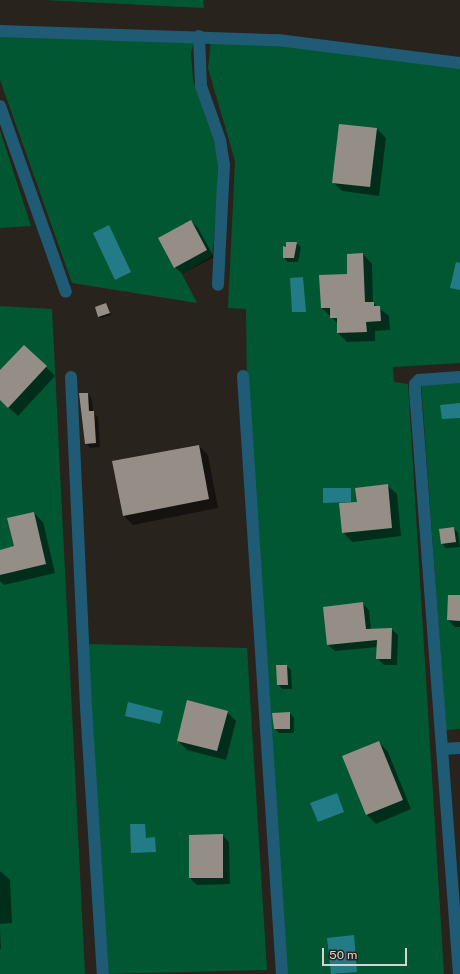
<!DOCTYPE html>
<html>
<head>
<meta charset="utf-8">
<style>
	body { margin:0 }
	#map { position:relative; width:460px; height:974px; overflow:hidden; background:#29231e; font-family:"Public Sans",sans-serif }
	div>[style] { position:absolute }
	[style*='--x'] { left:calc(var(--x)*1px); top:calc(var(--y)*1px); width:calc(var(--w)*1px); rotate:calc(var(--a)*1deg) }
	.green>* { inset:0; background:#025733 }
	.water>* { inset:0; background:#227b87 }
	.shadow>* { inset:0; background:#0007 }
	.building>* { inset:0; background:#958e87 }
	.minor>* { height:12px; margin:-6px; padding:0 6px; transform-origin:6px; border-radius:6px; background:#1f5b74 }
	span { translate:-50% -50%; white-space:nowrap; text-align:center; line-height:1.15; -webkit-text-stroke:4px #29231e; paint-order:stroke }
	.scale { position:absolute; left:322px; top:948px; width:85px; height:18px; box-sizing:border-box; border:2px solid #d7d3d0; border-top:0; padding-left:5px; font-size:12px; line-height:14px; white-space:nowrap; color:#d7d3d0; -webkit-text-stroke:3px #29231e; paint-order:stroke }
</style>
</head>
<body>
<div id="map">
	<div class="green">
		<div style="clip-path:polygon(44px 0,203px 0,204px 8px)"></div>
		<div style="clip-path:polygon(0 34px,194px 41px,191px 53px,193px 80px,218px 153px,217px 207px,212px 256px,182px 274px,197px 303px,72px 283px,0 80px)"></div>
		<div style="clip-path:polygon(211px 40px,319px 47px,460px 67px,460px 363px,393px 367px,394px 382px,408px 384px,444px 974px,284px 974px,247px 396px,246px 309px,228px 308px,235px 161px,208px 68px)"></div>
		<div style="clip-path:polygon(0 130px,31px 226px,0 228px)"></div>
		<div style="clip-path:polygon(0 306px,52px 309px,85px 974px,0 974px)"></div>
		<div style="clip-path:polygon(460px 380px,460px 729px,446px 730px,421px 382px)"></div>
		<div style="clip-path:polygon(86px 644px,247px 648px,267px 970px,104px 974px)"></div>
	</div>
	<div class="water">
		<div style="clip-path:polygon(109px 225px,131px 272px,115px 280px,93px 233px)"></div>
		<div style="clip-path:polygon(456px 262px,460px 263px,460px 290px,450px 288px)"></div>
		<div style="clip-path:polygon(303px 277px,306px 312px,292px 312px,290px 278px)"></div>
		<div style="clip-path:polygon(460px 403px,460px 418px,442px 419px,440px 405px)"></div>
		<div style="clip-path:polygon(323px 488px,351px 488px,351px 502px,323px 503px)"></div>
		<div style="clip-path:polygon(128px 702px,163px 711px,160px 724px,125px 716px)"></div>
		<div style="clip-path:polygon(337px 793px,344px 812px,318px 822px,310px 803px)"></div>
		<div style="clip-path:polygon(130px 824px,145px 824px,146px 838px,155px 837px,156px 852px,131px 853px)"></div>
		<div style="clip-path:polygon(354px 935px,357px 972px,331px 974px,327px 938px)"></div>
	</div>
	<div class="shadow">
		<div style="clip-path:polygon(377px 129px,386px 138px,379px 196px,342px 191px,333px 182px)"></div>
		<div style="clip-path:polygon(191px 221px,198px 228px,214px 257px,182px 274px,175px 267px)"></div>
		<div style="clip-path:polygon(296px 243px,301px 247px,298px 262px,288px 262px,284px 258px,287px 248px)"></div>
		<div style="clip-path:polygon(363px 254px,372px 264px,373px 303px,389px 316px,390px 330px,375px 331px,375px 341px,347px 342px,338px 333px,338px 324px,322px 308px)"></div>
		<div style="clip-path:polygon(106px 304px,111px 315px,101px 318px,99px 316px)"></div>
		<div style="clip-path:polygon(46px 367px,55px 376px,18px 416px,0 400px,0 372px)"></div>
		<div style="clip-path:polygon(88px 394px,92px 399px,93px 412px,98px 417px,100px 447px,90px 448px,86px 443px)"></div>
		<div style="clip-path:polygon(199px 446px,208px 455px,218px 508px,133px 525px,123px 515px)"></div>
		<div style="clip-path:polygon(387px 485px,397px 494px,401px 536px,352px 542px,343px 532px,358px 503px)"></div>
		<div style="clip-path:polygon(34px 513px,43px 522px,55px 573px,4px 585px,0 581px,0 551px,15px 547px)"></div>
		<div style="clip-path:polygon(454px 528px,458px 533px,460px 547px,446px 548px,442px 544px)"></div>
		<div style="clip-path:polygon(460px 596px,460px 627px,455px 627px,448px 620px)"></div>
		<div style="clip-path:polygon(362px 603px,369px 610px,371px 630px,391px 629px,398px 635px,397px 665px,384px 665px,377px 658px,378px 647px,335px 651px,328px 645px,324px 608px)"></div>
		<div style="clip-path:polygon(287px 666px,291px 670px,292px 689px,282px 689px,278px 684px)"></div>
		<div style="clip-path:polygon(227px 712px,236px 721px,226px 760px,187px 750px,178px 741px)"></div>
		<div style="clip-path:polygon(290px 713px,294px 718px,294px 733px,279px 733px,274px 728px)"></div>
		<div style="clip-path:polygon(379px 742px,388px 752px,411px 809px,376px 824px,367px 815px,343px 757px)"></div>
		<div style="clip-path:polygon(222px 835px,229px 842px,230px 884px,197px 885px,190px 878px)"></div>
		<div style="clip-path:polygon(0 871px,10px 880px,12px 923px,0 924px)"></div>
		<div style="clip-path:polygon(0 928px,1px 949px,0 949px)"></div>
	</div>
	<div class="building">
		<div style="clip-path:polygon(339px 124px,377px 128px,370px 187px,332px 183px)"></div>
		<div style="clip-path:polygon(191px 220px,207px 250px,174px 268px,158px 238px)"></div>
		<div style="clip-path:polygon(286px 242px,297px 242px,294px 258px,283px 258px,283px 246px,286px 247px)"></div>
		<div style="clip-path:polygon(363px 253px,365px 302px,374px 302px,374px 306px,380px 306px,381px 321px,366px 322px,367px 332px,337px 333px,337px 318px,330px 318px,330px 308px,321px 308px,319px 275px,347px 274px,347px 254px)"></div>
		<div style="clip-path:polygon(106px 303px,110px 313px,98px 317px,95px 307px)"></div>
		<div style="clip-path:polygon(24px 345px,47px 366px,8px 408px,0 400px,0 370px)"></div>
		<div style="clip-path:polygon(79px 393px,88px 393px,89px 411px,94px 411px,96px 443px,85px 444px)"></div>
		<div style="clip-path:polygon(199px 445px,209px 499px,123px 516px,112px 461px)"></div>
		<div style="clip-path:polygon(388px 484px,392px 528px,342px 533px,339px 503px,357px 502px,355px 488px)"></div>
		<div style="clip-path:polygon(34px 512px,46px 564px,0 575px,0 550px,14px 546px,7px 518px)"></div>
		<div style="clip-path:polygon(454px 527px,456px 542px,441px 544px,439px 529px)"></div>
		<div style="clip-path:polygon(448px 595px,460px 595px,460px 621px,447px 620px)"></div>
		<div style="clip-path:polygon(363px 602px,366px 629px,392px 628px,391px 659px,376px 659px,377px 640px,327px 645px,323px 607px)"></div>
		<div style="clip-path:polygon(276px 665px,287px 665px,288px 685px,277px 685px)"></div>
		<div style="clip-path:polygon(187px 700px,228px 711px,217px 751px,177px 741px)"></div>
		<div style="clip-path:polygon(290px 712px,290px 729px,274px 729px,272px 713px)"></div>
		<div style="clip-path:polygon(379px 741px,403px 800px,366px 815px,342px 756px)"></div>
		<div style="clip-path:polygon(223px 834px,223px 878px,189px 878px,189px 835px)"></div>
	</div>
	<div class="minor">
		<div style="--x:0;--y:31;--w:278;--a:1.9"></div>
		<div style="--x:278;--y:40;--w:183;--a:7.2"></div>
		<div style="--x:199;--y:36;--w:50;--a:87.7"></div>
		<div style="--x:201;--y:86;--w:57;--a:70.6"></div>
		<div style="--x:220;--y:140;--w:25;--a:81"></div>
		<div style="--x:224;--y:165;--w:120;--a:92.9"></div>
		<div style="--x:0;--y:106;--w:197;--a:70.5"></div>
		<div style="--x:243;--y:376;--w:599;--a:86.27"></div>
		<div style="--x:71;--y:377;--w:330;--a:87.4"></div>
		<div style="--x:86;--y:707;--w:268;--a:86.4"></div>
		<div style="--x:442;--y:749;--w:18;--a:-3"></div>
		<div style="--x:459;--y:974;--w:586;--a:-94.31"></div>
		<div style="--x:415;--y:390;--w:6;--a:-90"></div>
		<div style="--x:415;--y:384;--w:6;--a:-45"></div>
		<div style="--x:419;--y:380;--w:41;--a:-4.2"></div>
	</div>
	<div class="scale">50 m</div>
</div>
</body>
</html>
